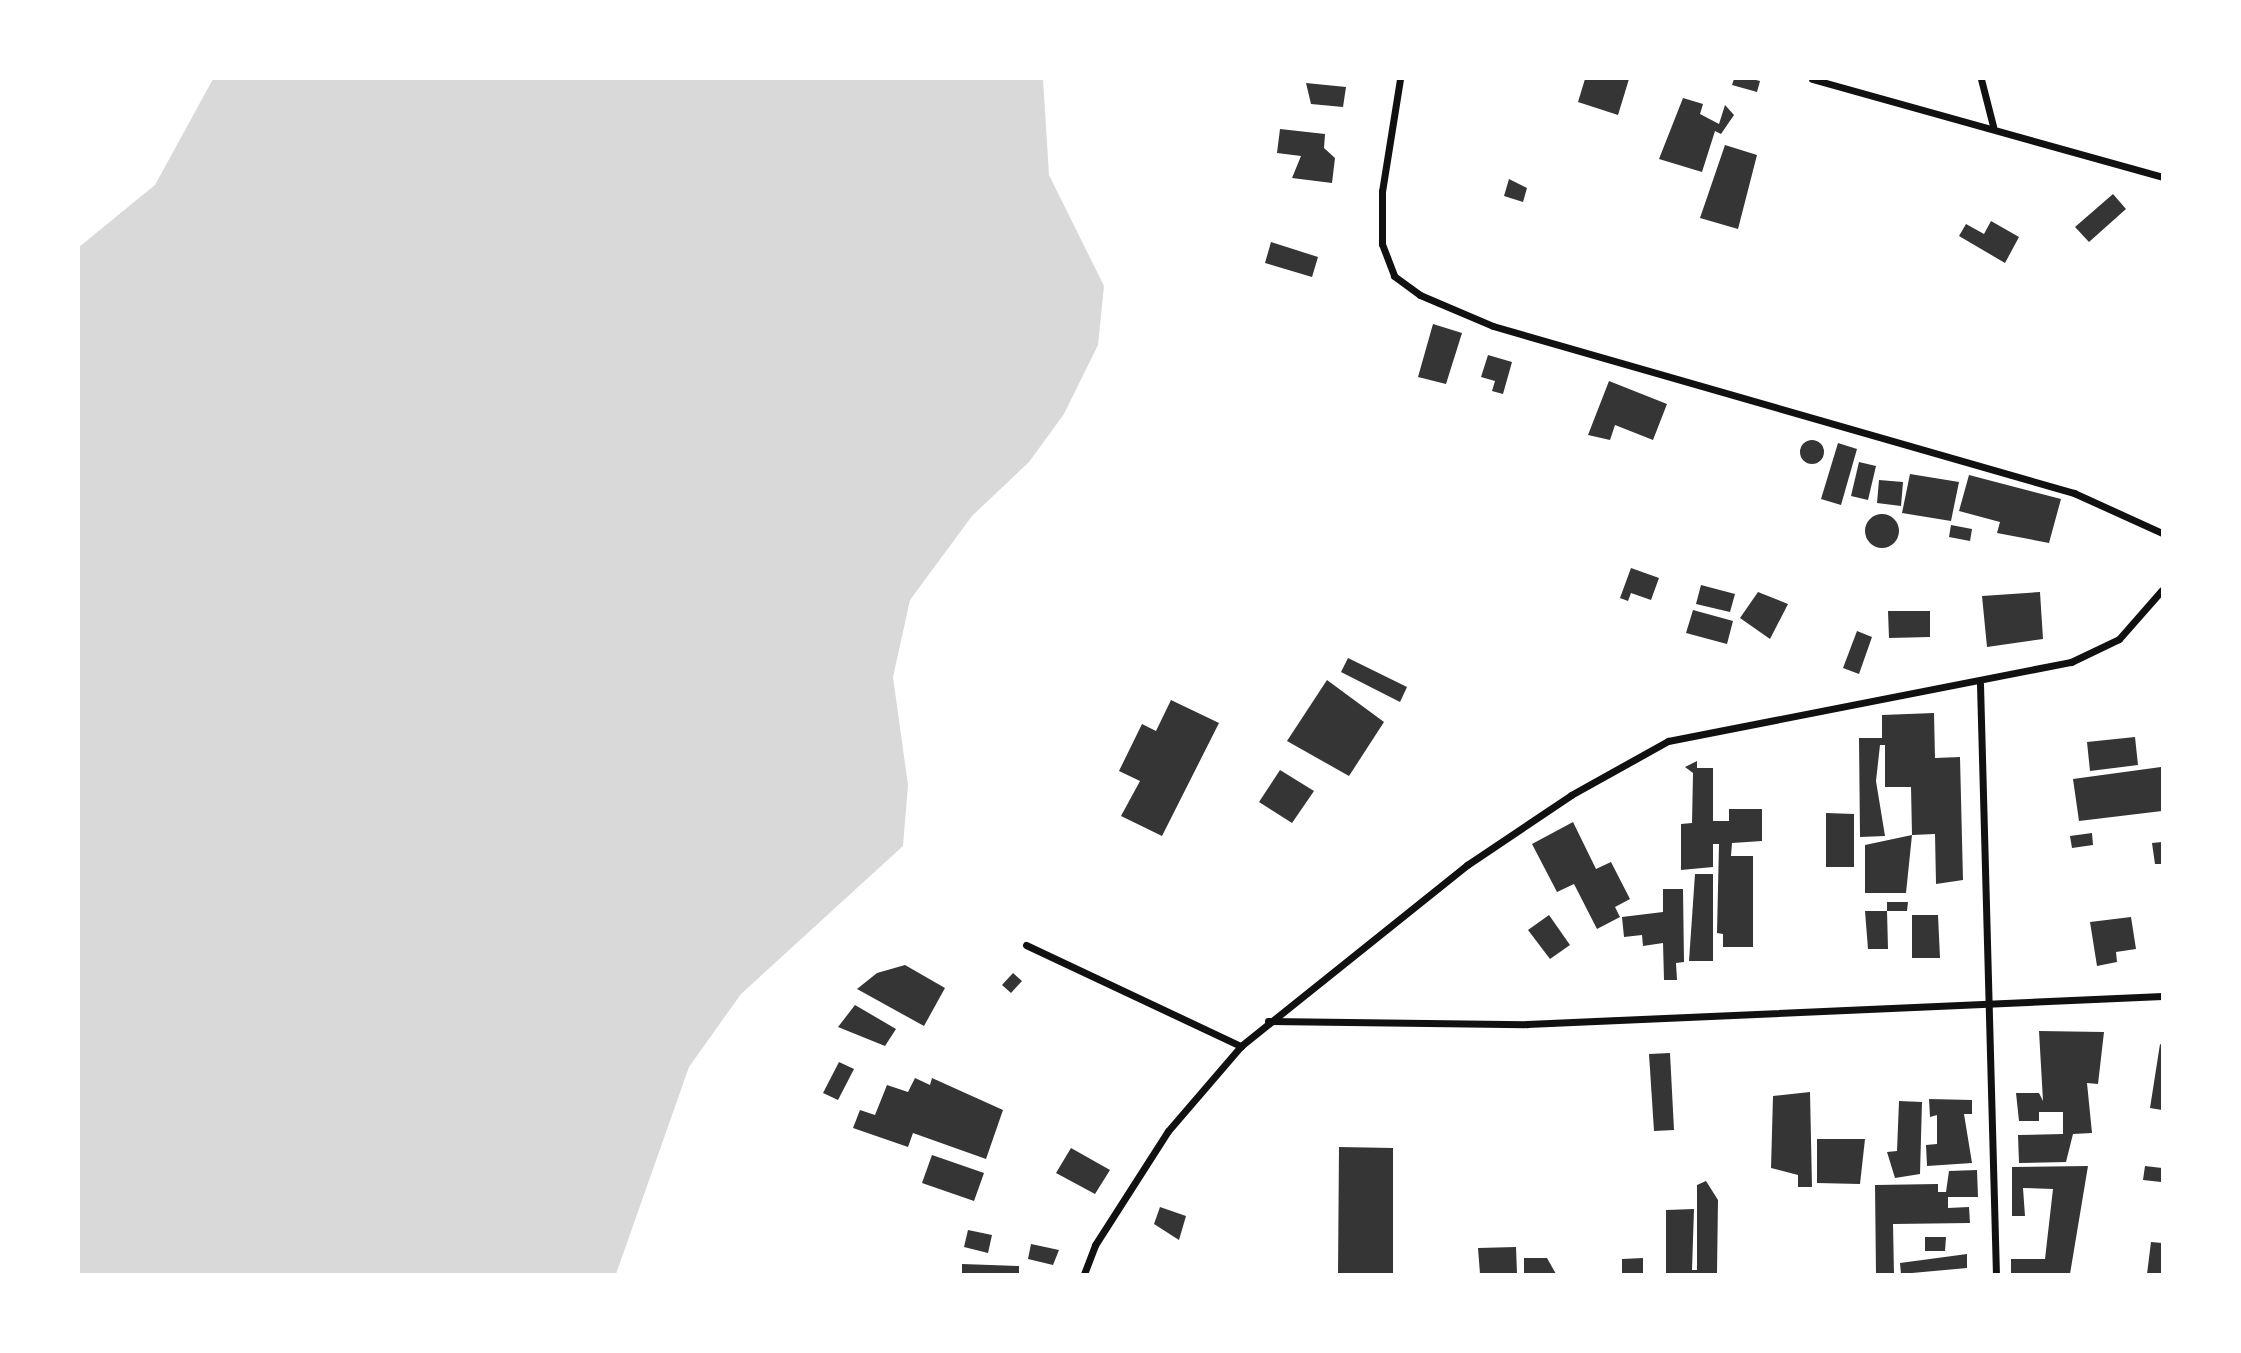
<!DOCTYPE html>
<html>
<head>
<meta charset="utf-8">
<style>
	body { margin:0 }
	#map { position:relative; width:2241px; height:1353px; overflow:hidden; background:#fff; font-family:Helvetica,sans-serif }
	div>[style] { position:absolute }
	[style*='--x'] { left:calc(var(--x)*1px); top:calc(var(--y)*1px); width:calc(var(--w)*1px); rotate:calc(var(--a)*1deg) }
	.water>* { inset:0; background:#d9d9d9 }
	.building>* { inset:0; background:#353535 }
	.round { border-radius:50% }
	.minor>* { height:7px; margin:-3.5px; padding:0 3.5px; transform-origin:3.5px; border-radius:3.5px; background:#111 }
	span { translate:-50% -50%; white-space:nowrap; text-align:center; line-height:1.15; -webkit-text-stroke:7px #fff; paint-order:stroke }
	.frame { position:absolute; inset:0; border:80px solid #fff; pointer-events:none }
</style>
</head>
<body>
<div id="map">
	<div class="water">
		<div style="clip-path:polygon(213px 79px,1043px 79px,1049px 175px,1104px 286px,1098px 345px,1064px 414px,1029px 462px,972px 516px,910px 600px,893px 677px,908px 785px,903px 846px,741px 994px,689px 1067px,616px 1274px,79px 1274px,79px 247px,155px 185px)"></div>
	</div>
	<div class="building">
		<div style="clip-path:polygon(1585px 79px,1629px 79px,1618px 115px,1578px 102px)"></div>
		<div style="clip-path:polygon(1734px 79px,1752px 79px,1760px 81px,1757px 92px,1732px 85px)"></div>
		<div style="clip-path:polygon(1306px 83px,1346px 87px,1343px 107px,1311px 104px)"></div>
		<div style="clip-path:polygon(1683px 98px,1703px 104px,1700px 114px,1719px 124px,1725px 105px,1734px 115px,1721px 134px,1715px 131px,1702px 172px,1659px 159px)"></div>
		<div style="clip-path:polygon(1280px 129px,1325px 134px,1324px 148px,1335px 158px,1332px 183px,1292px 178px,1301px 156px,1277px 153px)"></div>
		<div style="clip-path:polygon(1725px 145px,1757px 155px,1738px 229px,1700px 218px)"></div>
		<div style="clip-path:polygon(1509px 179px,1527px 188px,1523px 202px,1504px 196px)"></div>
		<div style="clip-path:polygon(2113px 194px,2126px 209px,2089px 242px,2075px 227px)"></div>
		<div style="clip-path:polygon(1991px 221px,2019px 237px,2005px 263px,1959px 236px,1966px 224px,1984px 234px)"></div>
		<div style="clip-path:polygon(1271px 242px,1318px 257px,1312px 277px,1265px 263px)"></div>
		<div style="clip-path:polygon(1433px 324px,1462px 333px,1446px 384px,1418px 377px)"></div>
		<div style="clip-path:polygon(1488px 355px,1512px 362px,1503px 394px,1492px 391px,1495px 381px,1481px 377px)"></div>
		<div style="clip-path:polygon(1609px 381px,1667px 404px,1653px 440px,1615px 425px,1610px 440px,1588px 435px)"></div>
		<div class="round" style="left:1800px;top:440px;width:24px;height:24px"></div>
		<div style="clip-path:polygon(1838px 443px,1857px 449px,1841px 505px,1821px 499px)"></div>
		<div style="clip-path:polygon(1859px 462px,1876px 466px,1868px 500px,1851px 496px)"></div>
		<div style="clip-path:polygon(1910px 474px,1959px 482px,1951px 521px,1902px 513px)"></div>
		<div style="clip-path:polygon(1969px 475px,2061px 499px,2049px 543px,1997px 533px,2000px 522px,1959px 511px)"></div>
		<div style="clip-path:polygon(1879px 480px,1903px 482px,1901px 506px,1877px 503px)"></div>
		<div class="round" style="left:1865px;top:514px;width:34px;height:34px"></div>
		<div style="clip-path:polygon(1951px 525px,1972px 529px,1970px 541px,1949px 537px)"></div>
		<div style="clip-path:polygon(1631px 568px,1659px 578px,1651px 600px,1631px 593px,1628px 601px,1620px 598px)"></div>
		<div style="clip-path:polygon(1701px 585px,1735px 594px,1730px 612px,1696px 604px)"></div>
		<div style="clip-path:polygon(1758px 592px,1788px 604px,1770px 639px,1740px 618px)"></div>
		<div style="clip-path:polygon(2040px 592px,2043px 639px,1987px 647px,1982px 596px)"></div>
		<div style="clip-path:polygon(1693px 610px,1733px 621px,1727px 644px,1686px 633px)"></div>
		<div style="clip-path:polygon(1888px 611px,1930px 611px,1930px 637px,1889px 638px)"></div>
		<div style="clip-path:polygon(1857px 631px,1872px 637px,1859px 674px,1843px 668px)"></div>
		<div style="clip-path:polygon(1348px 658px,1407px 687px,1400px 702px,1341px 672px)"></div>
		<div style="clip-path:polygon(1327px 680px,1384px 722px,1349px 776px,1287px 741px)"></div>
		<div style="clip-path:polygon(1171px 700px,1219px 723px,1162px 836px,1121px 816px,1140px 781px,1119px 771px,1142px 724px,1156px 731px)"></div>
		<div style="clip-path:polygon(1934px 713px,1935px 758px,1960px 757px,1963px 880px,1936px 884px,1935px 834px,1912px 835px,1906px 893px,1865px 893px,1865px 845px,1912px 835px,1911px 787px,1885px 787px,1885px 745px,1880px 745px,1876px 781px,1885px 836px,1860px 837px,1859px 738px,1882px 738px,1882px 715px)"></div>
		<div style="clip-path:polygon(2135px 737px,2138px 765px,2090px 771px,2087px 742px)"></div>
		<div style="clip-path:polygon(1697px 761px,1697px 768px,1713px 768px,1713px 821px,1729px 821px,1729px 809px,1762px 809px,1762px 841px,1732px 843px,1731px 856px,1753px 856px,1753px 947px,1723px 947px,1723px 934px,1717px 933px,1719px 844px,1713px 844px,1713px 867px,1681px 870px,1681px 824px,1692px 823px,1693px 773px,1685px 767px)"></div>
		<div style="clip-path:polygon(2161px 767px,2162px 811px,2079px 821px,2073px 779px)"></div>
		<div style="clip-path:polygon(1280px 770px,1314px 791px,1292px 823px,1259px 802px)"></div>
		<div style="clip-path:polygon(1826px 813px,1854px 814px,1854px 867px,1826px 867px)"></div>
		<div style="clip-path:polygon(1573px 822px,1596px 869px,1611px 862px,1630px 899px,1615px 907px,1620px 917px,1597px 929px,1574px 884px,1557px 892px,1532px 844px)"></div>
		<div style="clip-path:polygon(2092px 833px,2093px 845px,2072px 848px,2070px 836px)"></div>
		<div style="clip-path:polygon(2162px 842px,2162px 864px,2155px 864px,2152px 843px)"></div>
		<div style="clip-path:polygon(1695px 874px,1713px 874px,1713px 961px,1689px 961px)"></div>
		<div style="clip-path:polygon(1663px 889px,1683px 889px,1684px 962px,1676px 963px,1677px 980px,1664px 980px,1663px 943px,1643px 946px,1642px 935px,1624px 937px,1622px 917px,1663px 912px)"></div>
		<div style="clip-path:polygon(1887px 902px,1908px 902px,1907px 911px,1887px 911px)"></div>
		<div style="clip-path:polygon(1865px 911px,1887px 911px,1888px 949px,1868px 949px)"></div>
		<div style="clip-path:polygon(1549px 915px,1570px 945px,1550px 959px,1528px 930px)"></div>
		<div style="clip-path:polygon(1912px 915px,1938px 915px,1940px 958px,1912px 958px)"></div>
		<div style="clip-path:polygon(2131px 917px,2136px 949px,2116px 952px,2117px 962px,2097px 966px,2090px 922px)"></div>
		<div style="clip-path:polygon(905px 965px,945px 988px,924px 1026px,857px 989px,877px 973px)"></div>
		<div style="clip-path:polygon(1013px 973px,1022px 981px,1011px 993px,1002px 985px)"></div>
		<div style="clip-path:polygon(855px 1005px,896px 1029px,885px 1046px,838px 1027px)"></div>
		<div style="clip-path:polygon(2039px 1031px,2104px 1032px,2098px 1084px,2087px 1083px,2092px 1133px,2073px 1134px,2066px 1162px,2019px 1163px,2018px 1135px,2063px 1134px,2063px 1112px,2039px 1112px,2039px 1121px,2019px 1121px,2016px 1093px,2039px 1093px,2043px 1101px)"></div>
		<div style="clip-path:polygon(2160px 1044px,2162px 1045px,2162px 1110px,2150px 1108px)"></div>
		<div style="clip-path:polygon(1670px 1053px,1674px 1130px,1654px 1131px,1649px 1054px)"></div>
		<div style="clip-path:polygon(839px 1062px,854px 1069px,838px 1100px,823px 1093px)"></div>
		<div style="clip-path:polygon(915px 1078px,930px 1085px,932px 1078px,1003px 1110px,986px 1159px,913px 1133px,908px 1147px,853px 1128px,860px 1110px,875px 1115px,887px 1085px,908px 1092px)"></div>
		<div style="clip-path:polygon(1810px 1092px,1812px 1187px,1798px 1187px,1798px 1175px,1771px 1168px,1773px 1096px)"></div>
		<div style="clip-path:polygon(1929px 1099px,1972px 1100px,1972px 1114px,1964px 1114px,1972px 1163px,1927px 1166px,1926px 1145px,1937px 1144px,1937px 1115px,1930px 1117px)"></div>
		<div style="clip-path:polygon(1899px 1101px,1922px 1102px,1920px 1174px,1895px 1178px,1887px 1152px,1897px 1151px)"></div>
		<div style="clip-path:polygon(1817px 1139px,1865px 1139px,1860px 1184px,1817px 1183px)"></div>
		<div style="clip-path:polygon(1339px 1147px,1393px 1148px,1393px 1274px,1338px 1274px)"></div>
		<div style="clip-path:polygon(1071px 1148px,1110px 1170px,1095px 1194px,1056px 1173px)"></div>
		<div style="clip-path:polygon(932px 1155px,984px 1173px,974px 1201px,922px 1183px)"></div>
		<div style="clip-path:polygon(2088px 1166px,2070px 1274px,2011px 1274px,2011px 1259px,2045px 1259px,2053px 1189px,2023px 1188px,2025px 1216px,2012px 1216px,2012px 1167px)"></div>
		<div style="clip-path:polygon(2145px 1166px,2162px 1168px,2161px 1182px,2143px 1180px)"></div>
		<div style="clip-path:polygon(1977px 1170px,1978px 1197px,1948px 1197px,1948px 1208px,1969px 1207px,1970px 1223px,1893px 1224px,1894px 1274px,1876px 1274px,1875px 1185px,1938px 1184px,1938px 1192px,1946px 1192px,1949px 1171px)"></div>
		<div style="clip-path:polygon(1706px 1181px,1718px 1200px,1717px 1274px,1666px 1274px,1666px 1210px,1694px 1209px,1692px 1270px,1697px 1270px,1697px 1185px)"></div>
		<div style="clip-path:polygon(1160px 1207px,1186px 1216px,1179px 1240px,1154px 1224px)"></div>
		<div style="clip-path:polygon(968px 1230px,992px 1235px,988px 1253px,964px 1247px)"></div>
		<div style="clip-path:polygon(1925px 1237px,1946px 1237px,1945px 1251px,1925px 1251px)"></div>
		<div style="clip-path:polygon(2151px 1242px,2162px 1243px,2162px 1274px,2147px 1274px)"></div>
		<div style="clip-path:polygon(1031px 1244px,1059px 1250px,1053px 1265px,1028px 1259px)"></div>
		<div style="clip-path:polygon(1516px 1247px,1517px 1274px,1480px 1274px,1478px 1248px)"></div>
		<div style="clip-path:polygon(1967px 1254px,1967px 1268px,1901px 1274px,1900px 1263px)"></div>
		<div style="clip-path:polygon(1524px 1258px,1547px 1258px,1556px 1274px,1524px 1274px)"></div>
		<div style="clip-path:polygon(1643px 1258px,1643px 1274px,1622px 1274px,1622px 1259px)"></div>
		<div style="clip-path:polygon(962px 1264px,1019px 1266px,1019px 1274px,962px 1274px)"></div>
	</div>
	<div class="minor">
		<div style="--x:1400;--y:79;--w:113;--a:99.1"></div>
		<div style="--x:1382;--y:191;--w:53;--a:90"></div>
		<div style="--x:1382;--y:244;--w:34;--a:69"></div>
		<div style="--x:1394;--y:276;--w:32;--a:36"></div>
		<div style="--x:1420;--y:295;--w:79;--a:23"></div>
		<div style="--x:1493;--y:326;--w:605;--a:16.04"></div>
		<div style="--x:2074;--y:493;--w:97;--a:24.4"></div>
		<div style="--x:1812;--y:79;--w:363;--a:15.6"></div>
		<div style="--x:1981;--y:79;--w:49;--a:75.7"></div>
		<div style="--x:1980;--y:684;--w:590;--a:88.45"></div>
		<div style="--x:1026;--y:945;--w:238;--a:25.2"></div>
		<div style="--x:1268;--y:1021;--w:259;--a:0.7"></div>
		<div style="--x:1527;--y:1024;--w:636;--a:-2.52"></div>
		<div style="--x:1084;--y:1274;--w:31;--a:-69"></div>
		<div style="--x:1095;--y:1245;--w:135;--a:-57.4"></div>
		<div style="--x:1168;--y:1131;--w:112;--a:-49.3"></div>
		<div style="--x:1241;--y:1046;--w:290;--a:-38.7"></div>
		<div style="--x:1467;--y:865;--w:125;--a:-33.9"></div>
		<div style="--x:1571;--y:795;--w:111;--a:-29.1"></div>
		<div style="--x:1668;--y:741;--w:411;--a:-11.1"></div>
		<div style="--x:2071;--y:662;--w:53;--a:-25.6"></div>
		<div style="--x:2119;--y:639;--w:65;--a:-48.7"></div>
	</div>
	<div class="frame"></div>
</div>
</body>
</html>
